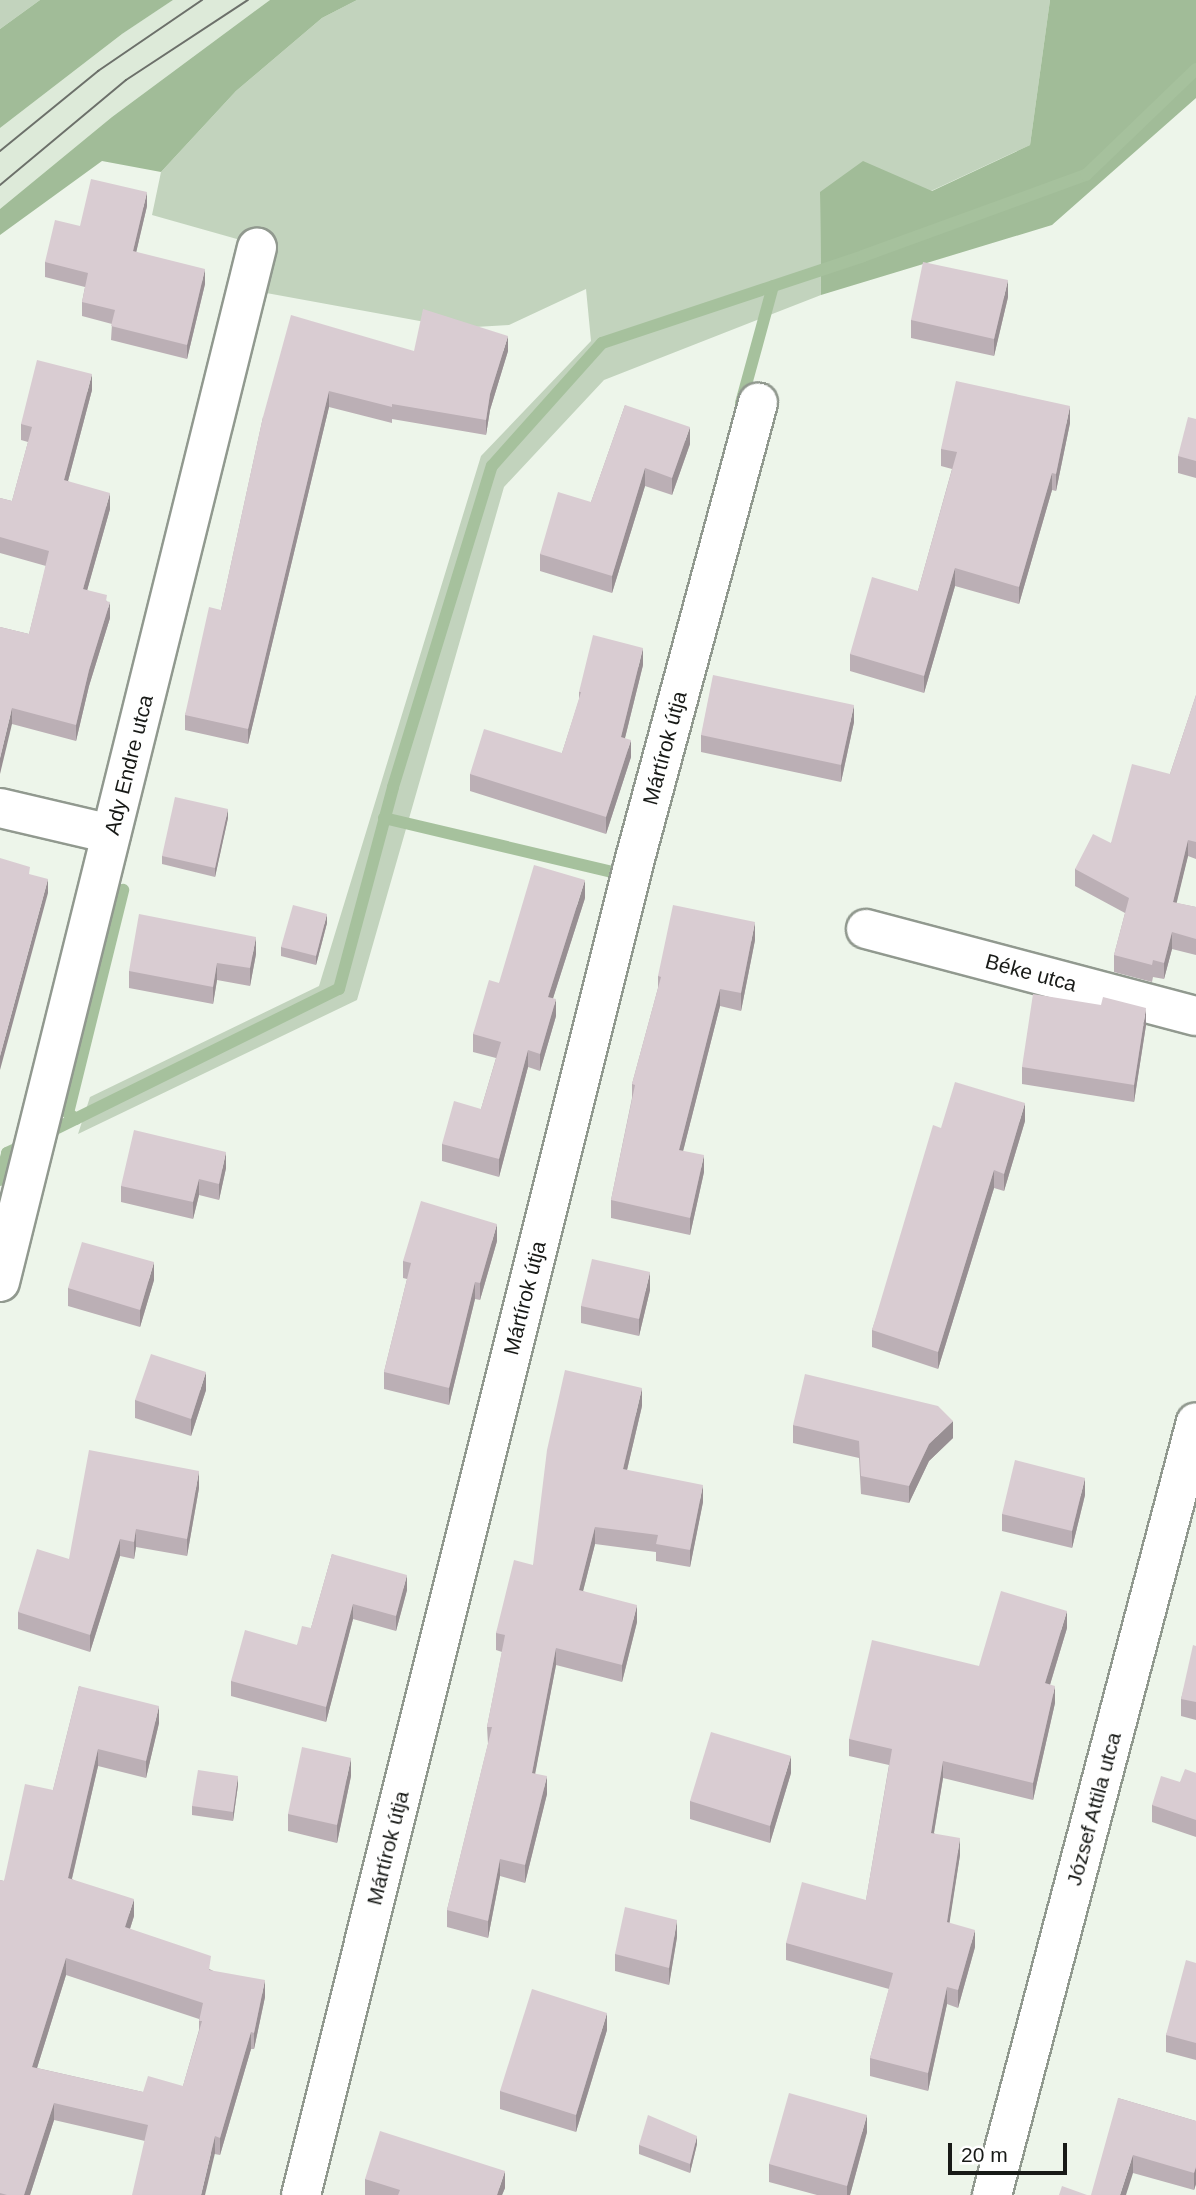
<!DOCTYPE html>
<html>
<head>
<meta charset="utf-8">
<style>
	body { margin:0 }
	#map { position:relative; width:1196px; height:2195px; overflow:hidden; background:#edf5ea; font-family:Arial,sans-serif }
	div>[style] { position:absolute }
	[style*='--x'] { left:calc(var(--x)*1px); top:calc(var(--y)*1px); width:calc(var(--w)*1px); rotate:calc(var(--a)*1deg) }
	.built>* { inset:0; background:#ddead9 }
	.green>* { inset:0; background:#c2d3bd }
	.forest>* { inset:0; background:#a1bc98 }
	.stream>* { height:12px; margin:-6px; padding:0 6px; transform-origin:6px; border-radius:6px; background:#a6c19d }
	.roads { filter:drop-shadow(2px 0 #91998f) drop-shadow(-2px 0 #91998f) drop-shadow(0 2px #91998f) drop-shadow(0 -2px #91998f) }
	.minor>* { height:38px; margin:-19px; padding:0 19px; transform-origin:19px; border-radius:19px; background:#fff }
	.tertiary>* { height:38px; margin:-19px; padding:0 19px; transform-origin:19px; border-radius:19px; background:#fff }
	.tram>* { height:2px; margin:-1px; padding:0 1px; transform-origin:1px; border-radius:1px; background:#6c706a }
	.wall>* { inset:0; background:#bbafb5 }
	.shaded-wall>* { inset:0; background:#988f93 }
	.building>* { inset:0; background:#d9ccd2 }
	span { translate:-50% -50%; white-space:nowrap; text-align:center; line-height:1.15; -webkit-text-stroke:7px #fff; paint-order:stroke }
	.street-label { font-size:21px; color:#181a17 }
	.scale { position:absolute; left:948px; top:2143px; width:119px; height:32px; box-sizing:border-box; border:4px solid #181a17; border-top:0; padding-left:9px; font-size:21px; line-height:24px; white-space:nowrap; color:#181a17; -webkit-text-stroke:5px #fff; paint-order:stroke }
</style>
</head>
<body>
<div id="map">
	<div class="built">
		<div style="clip-path:polygon(173px 0,270px 0,112px 117px,0 209px,0 128px,122px 34px)"></div>
	</div>
	<div class="green">
		<div style="clip-path:polygon(0 0,40px 0,0 29px)"></div>
		<div style="clip-path:polygon(357px 0,1050px 0,1030px 145px,931px 191px,820px 192px,821px 295px,604px 380px,504px 487px,357px 1000px,78px 1134px,90px 1097px,319px 986px,481px 456px,591px 341px,586px 289px,509px 325px,458px 328px,234px 287px,244px 241px,152px 215px,161px 172px,236px 91px,322px 18px)"></div>
	</div>
	<div class="forest">
		<div style="clip-path:polygon(40px 0,173px 0,122px 34px,0 128px,0 29px)"></div>
		<div style="clip-path:polygon(270px 0,357px 0,322px 18px,236px 91px,161px 172px,102px 161px,0 235px,0 209px,112px 117px)"></div>
		<div style="clip-path:polygon(1050px 0,1196px 0,1196px 98px,1052px 225px,821px 295px,820px 192px,863px 161px,932px 191px,1030px 145px)"></div>
	</div>
	<div class="stream">
		<div style="--x:741;--y:403;--w:121;--a:-74.7"></div>
		<div style="--x:384;--y:818;--w:234;--a:13.3"></div>
		<div style="--x:612;--y:872;--w:14;--a:65"></div>
		<div style="--x:76;--y:1119;--w:10;--a:-143"></div>
		<div style="--x:68;--y:1113;--w:230;--a:-76.1"></div>
		<div style="--x:45;--y:1134;--w:328;--a:-26.3"></div>
		<div style="--x:339;--y:989;--w:209;--a:-75"></div>
		<div style="--x:393;--y:787;--w:336;--a:-72.9"></div>
		<div style="--x:492;--y:466;--w:165;--a:-48.2"></div>
		<div style="--x:602;--y:343;--w:275;--a:-18.4"></div>
		<div style="--x:863;--y:256;--w:237;--a:-20"></div>
		<div style="--x:1086;--y:175;--w:153;--a:-43.9"></div>
		<div style="--x:0;--y:1180;--w:28;--a:-75"></div>
		<div style="--x:7;--y:1153;--w:21;--a:-25"></div>
	</div>
	<div class="roads">
		<div class="minor">
			<div style="--x:0;--y:808;--w:114;--a:13.2"></div>
			<div style="--x:866;--y:929;--w:341;--a:14.8"></div>
			<div style="--x:0;--y:1282;--w:1066;--a:-76.05"></div>
			<div style="--x:301;--y:2195;--w:1370;--a:-75.97"></div>
			<div style="--x:633;--y:866;--w:480;--a:-74.9"></div>
		</div>
		<div class="tertiary">
			<div style="--x:992;--y:2195;--w:799;--a:-75.22"></div>
		</div>
	</div>
	<div class="tram">
		<div style="--x:0;--y:151;--w:127;--a:-39.2"></div>
		<div style="--x:98;--y:71;--w:126;--a:-34.3"></div>
		<div style="--x:0;--y:185;--w:164;--a:-39.8"></div>
		<div style="--x:126;--y:80;--w:146;--a:-33.3"></div>
	</div>
	<div class="wall">
		<div style="clip-path:polygon(147px 206px,136px 252px,205px 284px,187px 359px,111px 340px,112px 324px,82px 316px,82px 302px,85px 287px,45px 277px,45px 262px,80px 226px)"></div>
		<div style="clip-path:polygon(1008px 297px,994px 356px,911px 338px,911px 320px)"></div>
		<div style="clip-path:polygon(414px 351px,508px 351px,490px 410px,486px 435px,392px 419px,392px 423px,329px 407px,248px 744px,185px 730px,185px 715px,221px 610px,263px 417px)"></div>
		<div style="clip-path:polygon(92px 390px,68px 481px,110px 509px,87px 590px,107px 601px,110px 618px,89px 686px,76px 741px,12px 724px,0 627px,29px 634px,46px 566px,0 553px,0 498px,12px 501px,28px 442px,21px 440px,21px 424px)"></div>
		<div style="clip-path:polygon(625px 405px,690px 444px,672px 495px,645px 486px,612px 593px,540px 571px,540px 554px,591px 502px)"></div>
		<div style="clip-path:polygon(1196px 419px,1196px 478px,1178px 473px,1178px 456px)"></div>
		<div style="clip-path:polygon(1070px 423px,1056px 491px,1052px 490px,1019px 604px,955px 586px,924px 693px,850px 671px,850px 654px,918px 591px,952px 469px,941px 466px,941px 449px)"></div>
		<div style="clip-path:polygon(643px 665px,625px 738px,631px 757px,606px 834px,470px 791px,470px 774px,562px 753px,579px 700px,579px 692px)"></div>
		<div style="clip-path:polygon(1196px 695px,1196px 859px,1188px 856px,1176px 903px,1196px 907px,1196px 955px,1172px 949px,1164px 979px,1153px 977px,1152px 982px,1114px 972px,1114px 955px,1125px 913px,1075px 886px,1075px 869px,1111px 843px,1170px 774px)"></div>
		<div style="clip-path:polygon(854px 722px,841px 782px,701px 752px,701px 735px)"></div>
		<div style="clip-path:polygon(228px 818px,215px 877px,162px 864px,162px 856px)"></div>
		<div style="clip-path:polygon(585px 898px,553px 998px,556px 1016px,540px 1071px,528px 1067px,499px 1177px,442px 1161px,442px 1144px,481px 1109px,496px 1058px,473px 1052px,473px 1034px,499px 983px)"></div>
		<div style="clip-path:polygon(327px 923px,316px 965px,281px 956px,281px 947px)"></div>
		<div style="clip-path:polygon(755px 940px,741px 1011px,720px 1006px,683px 1151px,704px 1172px,690px 1235px,611px 1218px,611px 1200px,632px 1098px,632px 1084px,658px 988px,658px 976px)"></div>
		<div style="clip-path:polygon(256px 954px,250px 986px,217px 980px,213px 1004px,129px 988px,129px 971px)"></div>
		<div style="clip-path:polygon(1146px 1025px,1134px 1102px,1022px 1084px,1022px 1067px)"></div>
		<div style="clip-path:polygon(1025px 1121px,1004px 1191px,994px 1188px,938px 1369px,872px 1347px,872px 1330px,941px 1128px)"></div>
		<div style="clip-path:polygon(226px 1168px,219px 1200px,199px 1195px,193px 1219px,121px 1202px,121px 1186px)"></div>
		<div style="clip-path:polygon(497px 1241px,480px 1300px,475px 1299px,449px 1405px,384px 1389px,384px 1372px,407px 1279px,403px 1278px,403px 1261px)"></div>
		<div style="clip-path:polygon(154px 1280px,140px 1327px,68px 1306px,68px 1288px)"></div>
		<div style="clip-path:polygon(650px 1290px,639px 1336px,581px 1323px,581px 1306px)"></div>
		<div style="clip-path:polygon(206px 1390px,191px 1436px,135px 1418px,135px 1400px)"></div>
		<div style="clip-path:polygon(642px 1406px,627px 1470px,703px 1502px,690px 1567px,656px 1561px,656px 1552px,595px 1544px,583px 1591px,637px 1622px,622px 1682px,556px 1665px,535px 1773px,547px 1794px,525px 1883px,500px 1876px,488px 1938px,447px 1927px,447px 1910px,488px 1744px,487px 1727px,502px 1652px,496px 1650px,496px 1633px,533px 1565px)"></div>
		<div style="clip-path:polygon(793px 1425px,953px 1438px,929px 1461px,909px 1503px,861px 1494px,859px 1458px,793px 1443px)"></div>
		<div style="clip-path:polygon(199px 1488px,187px 1556px,136px 1547px,134px 1559px,120px 1556px,90px 1652px,18px 1629px,18px 1612px,69px 1559px)"></div>
		<div style="clip-path:polygon(1085px 1495px,1072px 1548px,1002px 1531px,1002px 1514px)"></div>
		<div style="clip-path:polygon(332px 1554px,407px 1590px,396px 1631px,353px 1619px,326px 1722px,231px 1696px,231px 1681px,297px 1645px,311px 1628px)"></div>
		<div style="clip-path:polygon(1067px 1628px,1050px 1685px,1055px 1703px,1033px 1800px,943px 1778px,934px 1833px,960px 1855px,949px 1923px,975px 1947px,958px 2008px,947px 2004px,928px 2091px,870px 2076px,870px 2058px,889px 1989px,786px 1960px,786px 1943px,866px 1900px,889px 1765px,849px 1756px,849px 1739px,979px 1666px)"></div>
		<div style="clip-path:polygon(1196px 1646px,1196px 1720px,1181px 1716px,1181px 1699px)"></div>
		<div style="clip-path:polygon(evenodd,79px 1686px,159px 1723px,146px 1778px,98px 1766px,72px 1879px,134px 1916px,130px 1929px,265px 1997px,254px 2049px,251px 2049px,220px 2155px,145px 2141px,54px 2120px,30px 2195px,0 2195px,0 1880px,4px 1881px,53px 1790px,79px 1686px,66px 1975px,199px 2019px,199px 2030px,183px 2086px,143px 2092px,37px 2068px,66px 1975px)"></div>
		<div style="clip-path:polygon(791px 1773px,770px 1843px,690px 1819px,690px 1801px)"></div>
		<div style="clip-path:polygon(1196px 1773px,1196px 1837px,1152px 1822px,1152px 1805px,1180px 1782px)"></div>
		<div style="clip-path:polygon(351px 1776px,337px 1843px,288px 1831px,288px 1814px)"></div>
		<div style="clip-path:polygon(238px 1785px,233px 1821px,192px 1815px,192px 1806px)"></div>
		<div style="clip-path:polygon(677px 1937px,669px 1985px,615px 1971px,615px 1954px)"></div>
		<div style="clip-path:polygon(1196px 1963px,1196px 2060px,1166px 2052px,1166px 2035px)"></div>
		<div style="clip-path:polygon(607px 2030px,576px 2132px,500px 2109px,500px 2091px)"></div>
		<div style="clip-path:polygon(1118px 2098px,1196px 2121px,1196px 2184px,1194px 2190px,1133px 2173px)"></div>
		<div style="clip-path:polygon(867px 2132px,850px 2195px,817px 2195px,769px 2182px,769px 2164px)"></div>
		<div style="clip-path:polygon(697px 2144px,690px 2173px,639px 2154px,639px 2145px)"></div>
		<div style="clip-path:polygon(365px 2179px,505px 2188px,502px 2195px,365px 2195px)"></div>
	</div>
	<div class="shaded-wall">
		<div style="clip-path:polygon(147px 192px,147px 206px,133px 266px,133px 251px)"></div>
		<div style="clip-path:polygon(205px 269px,205px 284px,187px 359px,187px 345px)"></div>
		<div style="clip-path:polygon(1008px 280px,1008px 297px,994px 356px,994px 339px)"></div>
		<div style="clip-path:polygon(508px 336px,508px 351px,490px 410px,486px 435px,486px 420px,490px 394px)"></div>
		<div style="clip-path:polygon(92px 374px,92px 390px,64px 496px,64px 480px)"></div>
		<div style="clip-path:polygon(329px 391px,329px 407px,248px 744px,248px 729px)"></div>
		<div style="clip-path:polygon(1070px 406px,1070px 423px,1056px 491px,1056px 474px)"></div>
		<div style="clip-path:polygon(690px 427px,690px 444px,672px 495px,672px 478px)"></div>
		<div style="clip-path:polygon(645px 468px,645px 486px,612px 593px,612px 576px)"></div>
		<div style="clip-path:polygon(1052px 473px,1052px 490px,1019px 604px,1019px 587px)"></div>
		<div style="clip-path:polygon(110px 493px,110px 509px,83px 605px,83px 589px)"></div>
		<div style="clip-path:polygon(955px 568px,955px 586px,924px 693px,924px 676px)"></div>
		<div style="clip-path:polygon(110px 602px,110px 618px,89px 686px,76px 741px,76px 725px,89px 670px)"></div>
		<div style="clip-path:polygon(643px 648px,643px 665px,621px 754px,621px 737px)"></div>
		<div style="clip-path:polygon(854px 705px,854px 722px,841px 782px,841px 765px)"></div>
		<div style="clip-path:polygon(12px 708px,12px 724px,0 774px,0 758px)"></div>
		<div style="clip-path:polygon(631px 740px,631px 757px,606px 834px,606px 817px)"></div>
		<div style="clip-path:polygon(228px 809px,228px 818px,215px 877px,215px 868px)"></div>
		<div style="clip-path:polygon(1188px 840px,1188px 856px,1173px 918px,1173px 902px)"></div>
		<div style="clip-path:polygon(48px 879px,48px 893px,0 1070px,0 1056px)"></div>
		<div style="clip-path:polygon(585px 880px,585px 898px,548px 1014px,548px 997px)"></div>
		<div style="clip-path:polygon(327px 914px,327px 923px,316px 965px,316px 956px)"></div>
		<div style="clip-path:polygon(755px 922px,755px 940px,741px 1011px,741px 993px)"></div>
		<div style="clip-path:polygon(1172px 932px,1172px 949px,1164px 979px,1164px 963px)"></div>
		<div style="clip-path:polygon(256px 937px,256px 954px,250px 986px,250px 968px)"></div>
		<div style="clip-path:polygon(217px 963px,217px 980px,213px 1004px,213px 987px)"></div>
		<div style="clip-path:polygon(720px 989px,720px 1006px,679px 1167px,679px 1150px)"></div>
		<div style="clip-path:polygon(556px 999px,556px 1016px,540px 1071px,540px 1054px)"></div>
		<div style="clip-path:polygon(1146px 1008px,1146px 1025px,1134px 1102px,1134px 1085px)"></div>
		<div style="clip-path:polygon(528px 1050px,528px 1067px,499px 1177px,499px 1159px)"></div>
		<div style="clip-path:polygon(1025px 1103px,1025px 1121px,1004px 1191px,1004px 1174px)"></div>
		<div style="clip-path:polygon(226px 1152px,226px 1168px,219px 1200px,219px 1184px)"></div>
		<div style="clip-path:polygon(704px 1155px,704px 1172px,690px 1235px,690px 1218px)"></div>
		<div style="clip-path:polygon(994px 1170px,994px 1188px,938px 1369px,938px 1352px)"></div>
		<div style="clip-path:polygon(199px 1179px,199px 1195px,193px 1219px,193px 1202px)"></div>
		<div style="clip-path:polygon(497px 1224px,497px 1241px,480px 1300px,480px 1283px)"></div>
		<div style="clip-path:polygon(154px 1262px,154px 1280px,140px 1327px,140px 1310px)"></div>
		<div style="clip-path:polygon(650px 1272px,650px 1290px,639px 1336px,639px 1319px)"></div>
		<div style="clip-path:polygon(475px 1282px,475px 1299px,449px 1405px,449px 1388px)"></div>
		<div style="clip-path:polygon(206px 1372px,206px 1390px,191px 1436px,191px 1419px)"></div>
		<div style="clip-path:polygon(642px 1388px,642px 1406px,623px 1487px,623px 1469px)"></div>
		<div style="clip-path:polygon(953px 1421px,953px 1438px,929px 1461px,909px 1503px,909px 1486px,929px 1444px)"></div>
		<div style="clip-path:polygon(199px 1471px,199px 1488px,187px 1556px,187px 1539px)"></div>
		<div style="clip-path:polygon(1085px 1478px,1085px 1495px,1072px 1548px,1072px 1531px)"></div>
		<div style="clip-path:polygon(703px 1485px,703px 1502px,690px 1567px,690px 1550px)"></div>
		<div style="clip-path:polygon(595px 1527px,595px 1544px,579px 1607px,579px 1590px)"></div>
		<div style="clip-path:polygon(136px 1529px,136px 1547px,134px 1559px,134px 1542px)"></div>
		<div style="clip-path:polygon(120px 1539px,120px 1556px,90px 1652px,90px 1635px)"></div>
		<div style="clip-path:polygon(407px 1575px,407px 1590px,396px 1631px,396px 1616px)"></div>
		<div style="clip-path:polygon(353px 1604px,353px 1619px,326px 1722px,326px 1707px)"></div>
		<div style="clip-path:polygon(637px 1605px,637px 1622px,622px 1682px,622px 1665px)"></div>
		<div style="clip-path:polygon(1067px 1611px,1067px 1628px,1045px 1701px,1045px 1683px)"></div>
		<div style="clip-path:polygon(556px 1648px,556px 1665px,532px 1790px,532px 1773px)"></div>
		<div style="clip-path:polygon(1055px 1686px,1055px 1703px,1033px 1800px,1033px 1783px)"></div>
		<div style="clip-path:polygon(159px 1706px,159px 1723px,146px 1778px,146px 1761px)"></div>
		<div style="clip-path:polygon(98px 1749px,98px 1766px,68px 1895px,68px 1878px)"></div>
		<div style="clip-path:polygon(791px 1756px,791px 1773px,770px 1843px,770px 1826px)"></div>
		<div style="clip-path:polygon(351px 1758px,351px 1776px,337px 1843px,337px 1825px)"></div>
		<div style="clip-path:polygon(943px 1761px,943px 1778px,931px 1850px,931px 1833px)"></div>
		<div style="clip-path:polygon(238px 1776px,238px 1785px,233px 1821px,233px 1812px)"></div>
		<div style="clip-path:polygon(547px 1776px,547px 1794px,525px 1883px,525px 1865px)"></div>
		<div style="clip-path:polygon(960px 1838px,960px 1855px,947px 1939px,947px 1922px)"></div>
		<div style="clip-path:polygon(500px 1859px,500px 1876px,488px 1938px,488px 1921px)"></div>
		<div style="clip-path:polygon(134px 1899px,134px 1916px,125px 1944px,125px 1927px)"></div>
		<div style="clip-path:polygon(677px 1920px,677px 1937px,669px 1985px,669px 1968px)"></div>
		<div style="clip-path:polygon(975px 1930px,975px 1947px,958px 2008px,958px 1990px)"></div>
		<div style="clip-path:polygon(66px 1958px,66px 1975px,32px 2084px,32px 2067px)"></div>
		<div style="clip-path:polygon(265px 1980px,265px 1997px,254px 2049px,254px 2033px)"></div>
		<div style="clip-path:polygon(947px 1987px,947px 2004px,928px 2091px,928px 2073px)"></div>
		<div style="clip-path:polygon(607px 2013px,607px 2030px,576px 2132px,576px 2115px)"></div>
		<div style="clip-path:polygon(251px 2032px,251px 2049px,220px 2155px,220px 2138px)"></div>
		<div style="clip-path:polygon(54px 2103px,54px 2120px,30px 2195px,24px 2195px)"></div>
		<div style="clip-path:polygon(867px 2115px,867px 2132px,850px 2195px,847px 2195px,847px 2186px)"></div>
		<div style="clip-path:polygon(215px 2136px,215px 2153px,205px 2195px,201px 2195px)"></div>
		<div style="clip-path:polygon(697px 2136px,697px 2144px,690px 2173px,690px 2164px)"></div>
		<div style="clip-path:polygon(1133px 2155px,1133px 2173px,1126px 2195px,1120px 2195px)"></div>
		<div style="clip-path:polygon(1196px 2167px,1196px 2184px,1194px 2190px,1194px 2173px)"></div>
		<div style="clip-path:polygon(505px 2171px,505px 2188px,502px 2195px,497px 2195px)"></div>
	</div>
	<div class="building">
		<div style="clip-path:polygon(91px 179px,147px 192px,133px 251px,205px 269px,187px 345px,111px 326px,115px 310px,82px 302px,88px 273px,45px 262px,55px 220px,80px 226px)"></div>
		<div style="clip-path:polygon(923px 262px,1008px 280px,994px 339px,911px 320px)"></div>
		<div style="clip-path:polygon(423px 309px,508px 336px,490px 394px,486px 420px,392px 404px,392px 407px,329px 391px,248px 729px,185px 715px,209px 607px,221px 610px,263px 417px,291px 315px,414px 351px)"></div>
		<div style="clip-path:polygon(37px 360px,92px 374px,64px 480px,110px 493px,83px 589px,107px 595px,106px 601px,110px 602px,89px 670px,76px 725px,12px 708px,0 758px,0 627px,29px 634px,49px 551px,0 537px,0 498px,12px 501px,32px 427px,21px 424px)"></div>
		<div style="clip-path:polygon(956px 381px,1070px 406px,1056px 474px,1052px 473px,1019px 587px,955px 568px,924px 676px,850px 654px,872px 577px,918px 591px,957px 452px,941px 449px)"></div>
		<div style="clip-path:polygon(625px 405px,690px 427px,672px 478px,645px 468px,612px 576px,540px 554px,558px 492px,591px 502px)"></div>
		<div style="clip-path:polygon(1188px 417px,1196px 419px,1196px 461px,1178px 456px)"></div>
		<div style="clip-path:polygon(593px 635px,643px 648px,621px 737px,631px 740px,606px 817px,470px 774px,484px 729px,562px 753px,581px 692px,579px 692px)"></div>
		<div style="clip-path:polygon(713px 675px,854px 705px,841px 765px,701px 735px)"></div>
		<div style="clip-path:polygon(1196px 695px,1196px 842px,1188px 840px,1173px 902px,1196px 907px,1196px 939px,1172px 932px,1164px 963px,1153px 960px,1152px 965px,1114px 955px,1129px 898px,1075px 869px,1093px 834px,1111px 843px,1132px 764px,1170px 774px)"></div>
		<div style="clip-path:polygon(175px 797px,228px 809px,215px 868px,162px 856px)"></div>
		<div style="clip-path:polygon(0 858px,30px 867px,29px 874px,48px 879px,0 1056px)"></div>
		<div style="clip-path:polygon(534px 865px,585px 880px,548px 997px,556px 999px,540px 1054px,528px 1050px,499px 1159px,442px 1144px,454px 1101px,481px 1109px,501px 1042px,473px 1034px,489px 980px,499px 983px)"></div>
		<div style="clip-path:polygon(293px 905px,327px 914px,316px 956px,281px 947px)"></div>
		<div style="clip-path:polygon(673px 905px,755px 922px,741px 993px,720px 989px,679px 1150px,704px 1155px,690px 1218px,611px 1200px,635px 1085px,632px 1084px,661px 977px,658px 976px)"></div>
		<div style="clip-path:polygon(139px 914px,256px 937px,250px 968px,217px 963px,213px 987px,129px 971px)"></div>
		<div style="clip-path:polygon(1033px 994px,1101px 1005px,1103px 997px,1146px 1008px,1134px 1085px,1022px 1067px)"></div>
		<div style="clip-path:polygon(955px 1082px,1025px 1103px,1004px 1174px,994px 1170px,938px 1352px,872px 1330px,933px 1125px,941px 1128px)"></div>
		<div style="clip-path:polygon(134px 1130px,226px 1152px,219px 1184px,199px 1179px,193px 1202px,121px 1186px)"></div>
		<div style="clip-path:polygon(421px 1201px,497px 1224px,480px 1283px,475px 1282px,449px 1388px,384px 1372px,411px 1263px,403px 1261px)"></div>
		<div style="clip-path:polygon(82px 1242px,154px 1262px,140px 1310px,68px 1288px)"></div>
		<div style="clip-path:polygon(592px 1259px,650px 1272px,639px 1319px,581px 1306px)"></div>
		<div style="clip-path:polygon(151px 1354px,206px 1372px,191px 1419px,135px 1400px)"></div>
		<div style="clip-path:polygon(565px 1370px,642px 1388px,623px 1469px,703px 1485px,690px 1550px,656px 1544px,658px 1535px,595px 1527px,579px 1590px,637px 1605px,622px 1665px,556px 1648px,532px 1773px,547px 1776px,525px 1865px,500px 1859px,488px 1921px,447px 1910px,492px 1727px,487px 1727px,505px 1635px,496px 1633px,514px 1560px,533px 1565px,547px 1450px)"></div>
		<div style="clip-path:polygon(805px 1374px,938px 1406px,953px 1421px,929px 1444px,909px 1486px,861px 1476px,859px 1441px,793px 1425px)"></div>
		<div style="clip-path:polygon(89px 1450px,199px 1471px,187px 1539px,136px 1529px,134px 1542px,120px 1539px,90px 1635px,18px 1612px,37px 1549px,69px 1559px)"></div>
		<div style="clip-path:polygon(1015px 1460px,1085px 1478px,1072px 1531px,1002px 1514px)"></div>
		<div style="clip-path:polygon(332px 1554px,407px 1575px,396px 1616px,353px 1604px,326px 1707px,231px 1681px,245px 1630px,297px 1645px,302px 1626px,311px 1628px)"></div>
		<div style="clip-path:polygon(1001px 1591px,1067px 1611px,1045px 1683px,1055px 1686px,1033px 1783px,943px 1761px,931px 1833px,960px 1838px,947px 1922px,975px 1930px,958px 1990px,947px 1987px,928px 2073px,870px 2058px,893px 1973px,786px 1943px,802px 1882px,866px 1900px,892px 1749px,849px 1739px,872px 1640px,979px 1666px)"></div>
		<div style="clip-path:polygon(1193px 1645px,1196px 1646px,1196px 1702px,1181px 1699px)"></div>
		<div style="clip-path:polygon(evenodd,79px 1686px,159px 1706px,146px 1761px,98px 1749px,68px 1878px,134px 1899px,125px 1927px,211px 1956px,209px 1970px,265px 1980px,254px 2033px,251px 2032px,220px 2138px,215px 2136px,201px 2195px,132px 2195px,148px 2125px,54px 2103px,24px 2195px,7px 2195px,0 2193px,0 1880px,4px 1881px,25px 1784px,53px 1790px,79px 1686px,66px 1958px,203px 2003px,199px 2021px,202px 2021px,183px 2086px,148px 2076px,143px 2092px,32px 2067px,66px 1958px)"></div>
		<div style="clip-path:polygon(711px 1732px,791px 1756px,770px 1826px,690px 1801px)"></div>
		<div style="clip-path:polygon(302px 1747px,351px 1758px,337px 1825px,288px 1814px)"></div>
		<div style="clip-path:polygon(1185px 1769px,1196px 1773px,1196px 1820px,1152px 1805px,1161px 1776px,1180px 1782px)"></div>
		<div style="clip-path:polygon(198px 1770px,238px 1776px,233px 1812px,192px 1806px)"></div>
		<div style="clip-path:polygon(625px 1907px,677px 1920px,669px 1968px,615px 1954px)"></div>
		<div style="clip-path:polygon(1186px 1960px,1196px 1963px,1196px 2043px,1166px 2035px)"></div>
		<div style="clip-path:polygon(532px 1989px,607px 2013px,576px 2115px,500px 2091px)"></div>
		<div style="clip-path:polygon(789px 2093px,867px 2115px,847px 2186px,769px 2164px)"></div>
		<div style="clip-path:polygon(1118px 2098px,1196px 2121px,1196px 2167px,1194px 2173px,1133px 2155px,1120px 2195px,1091px 2195px)"></div>
		<div style="clip-path:polygon(648px 2115px,697px 2136px,690px 2164px,639px 2145px)"></div>
		<div style="clip-path:polygon(380px 2131px,505px 2171px,497px 2195px,398px 2195px,400px 2190px,365px 2179px)"></div>
		<div style="clip-path:polygon(1062px 2186px,1087px 2195px,1059px 2195px)"></div>
	</div>
	<div class="street-label">
		<span style="left:665px;top:748px;rotate:-75deg">Mártírok útja</span>
		<span style="left:129px;top:765px;rotate:-76deg">Ady Endre utca</span>
		<span style="left:1031px;top:973px;rotate:15deg">Béke utca</span>
		<span style="left:525px;top:1298px;rotate:-76deg">Mártírok útja</span>
		<span style="left:1094px;top:1809px;rotate:-75deg">József Attila utca</span>
		<span style="left:388px;top:1848px;rotate:-76deg">Mártírok útja</span>
	</div>
	<div class="scale">20 m</div>
</div>
</body>
</html>
